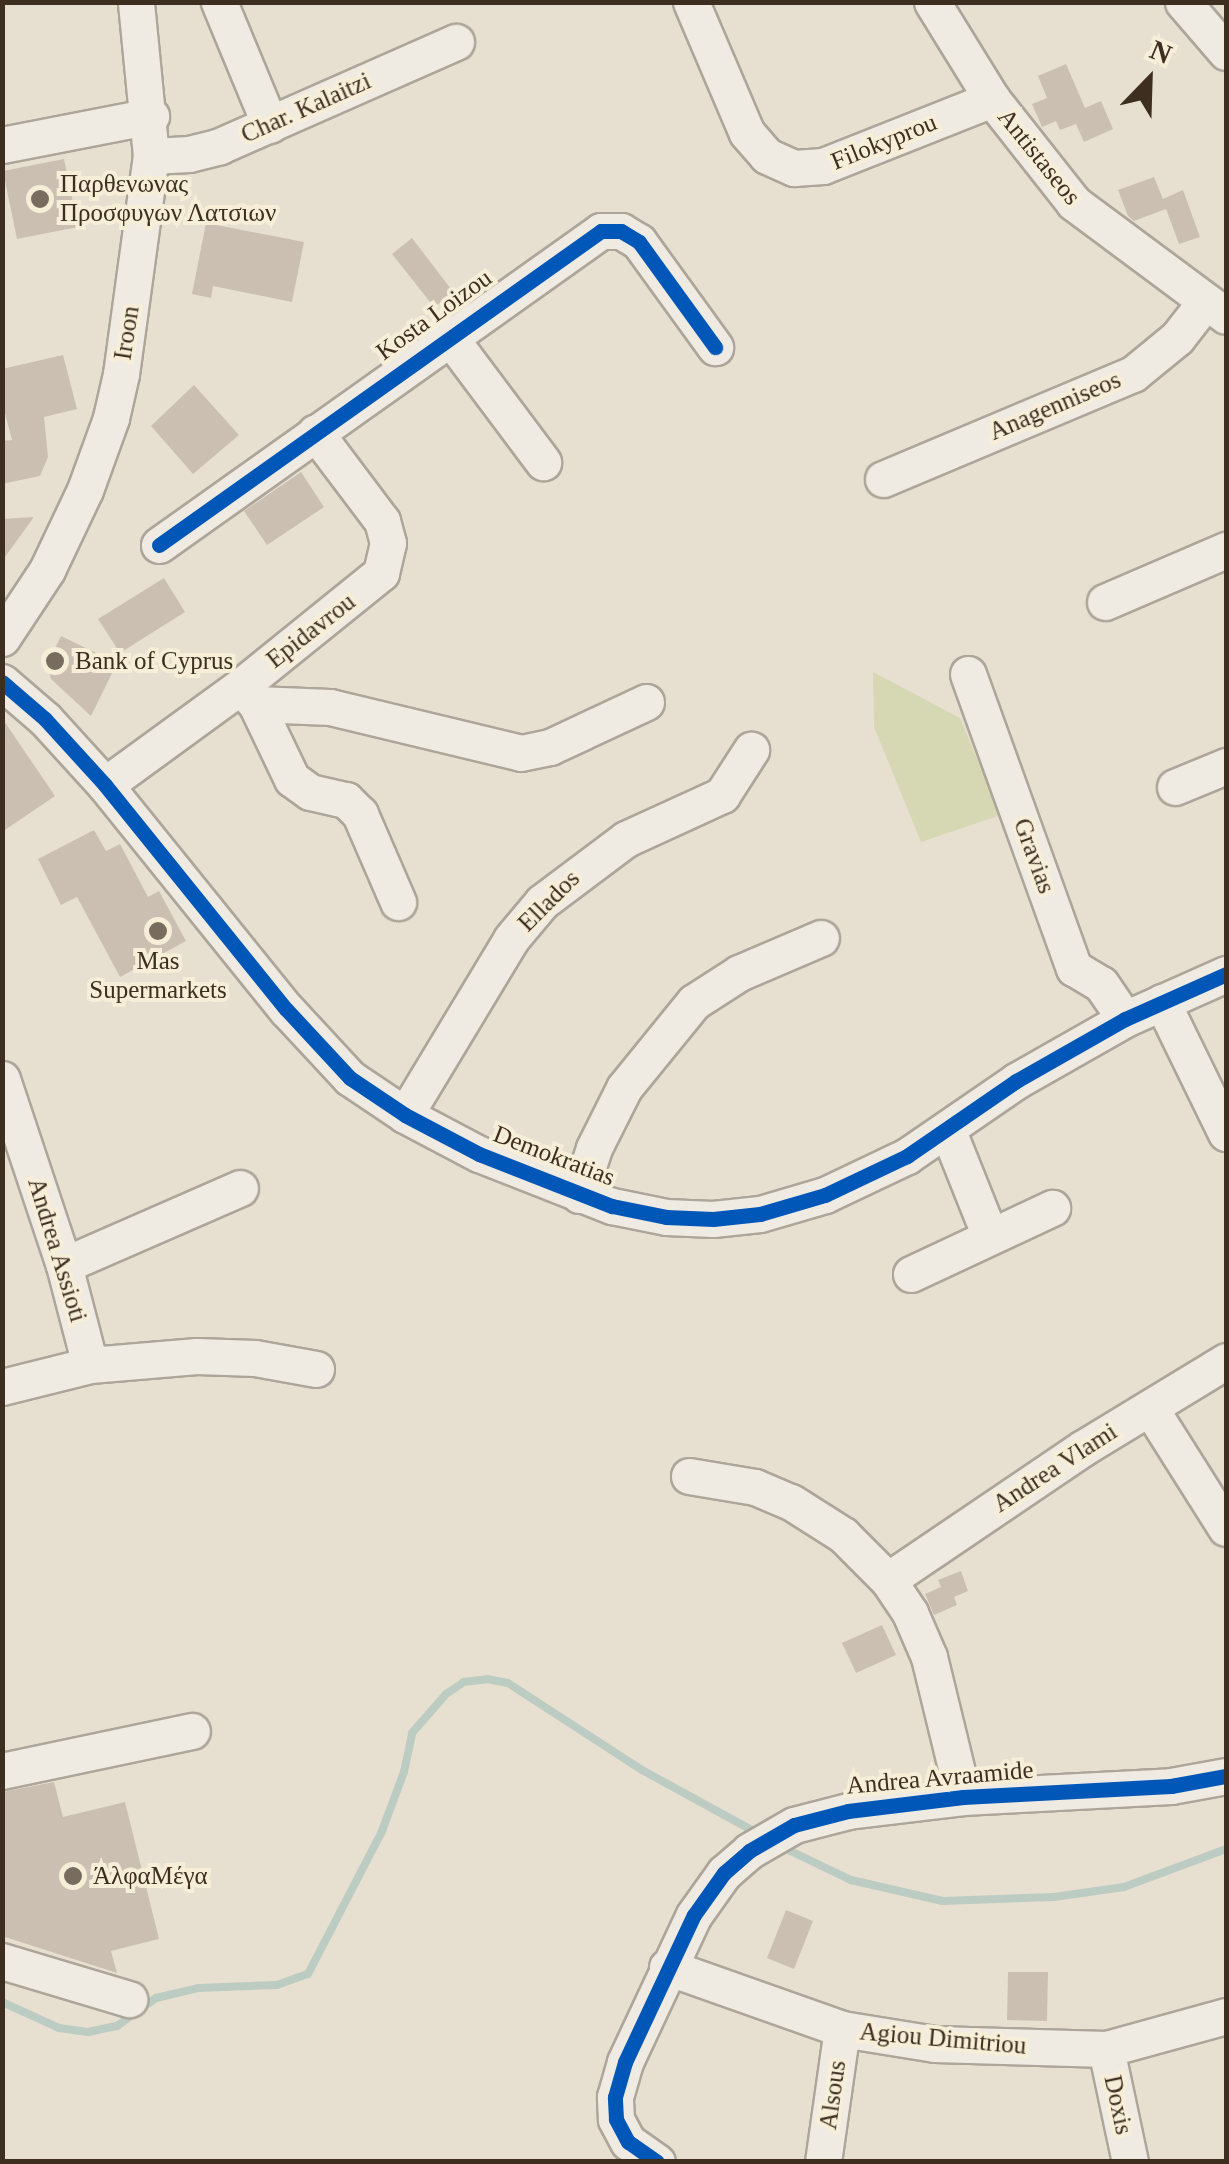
<!DOCTYPE html>
<html>
<head>
<meta charset="utf-8">
<style>
	body { margin:0 }
	#map { position:relative; width:1229px; height:2164px; overflow:hidden; background:#e7e0d1; font-family:"Times New Roman",serif }
	div>[style] { position:absolute }
	[style*='--x'] { left:calc(var(--x)*1px); top:calc(var(--y)*1px); width:calc(var(--w)*1px); rotate:calc(var(--a)*1deg) }
	.green>* { inset:0; background:#d6d7b3 }
	.stream>* { height:8px; margin:-4px; padding:0 4px; transform-origin:4px; border-radius:4px; background:#bcccc2 }
	.building>* { inset:0; background:#cbbfb2 }
	.roads { filter:drop-shadow(2px 0 #ada599) drop-shadow(-2px 0 #ada599) drop-shadow(0 2px #ada599) drop-shadow(0 -2px #ada599) }
	.minor>* { height:35px; margin:-17.5px; padding:0 17.5px; transform-origin:17.5px; border-radius:17.5px; background:#efebe3 }
	.cycleway>* { height:15px; margin:-7.5px; padding:0 7.5px; transform-origin:7.5px; border-radius:7.5px; background:#0057b8 }
	.dots>* { width:28px; height:28px; translate:-50% -50%; box-sizing:border-box; border:5px solid #f7eed8; border-radius:50% }
	span { translate:-50% -50%; white-space:nowrap; text-align:center; line-height:1.15; -webkit-text-stroke:8px #f7eed8; paint-order:stroke }
	.street-label { font-size:25px; color:#3d2e20 }
	.poi-label { font-size:25px; color:#3d2e20 }
	.left { translate:0 -50%; text-align:left }
	.frame { position:absolute; inset:0; border:5px solid #3d2e20; pointer-events:none }
	.north { position:absolute; left:1099px; top:30px; width:100px; height:100px; -webkit-text-stroke:8px #f7eed8; paint-order:stroke; rotate:23deg; font-size:28px; font-weight:700; line-height:40px; text-align:center; color:#3d2e20 }
	.north::after { content:''; display:block; margin:auto; width:35px; height:45px; background:#3d2e20; clip-path:polygon(50% 0,100% 100%,50% 72%,0 100%) }
</style>
</head>
<body>
<div id="map">
	<div class="green">
		<div style="clip-path:polygon(873px 672px,960px 718px,1001px 815px,921px 842px,874px 727px)"></div>
	</div>
	<div class="stream">
		<div style="--x:780;--y:1846;--w:79;--a:25.6"></div>
		<div style="--x:851;--y:1880;--w:94;--a:12.9"></div>
		<div style="--x:943;--y:1901;--w:111;--a:-2.1"></div>
		<div style="--x:1054;--y:1897;--w:71;--a:-8.1"></div>
		<div style="--x:1124;--y:1887;--w:109;--a:-20.4"></div>
		<div style="--x:2;--y:2002;--w:63;--a:24.5"></div>
		<div style="--x:59;--y:2028;--w:29;--a:8"></div>
		<div style="--x:88;--y:2032;--w:30;--a:-12"></div>
		<div style="--x:117;--y:2026;--w:48;--a:-35.7"></div>
		<div style="--x:156;--y:1998;--w:43;--a:-13.4"></div>
		<div style="--x:198;--y:1988;--w:79;--a:-2.2"></div>
		<div style="--x:277;--y:1985;--w:33;--a:-20"></div>
		<div style="--x:308;--y:1974;--w:161;--a:-62.6"></div>
		<div style="--x:382;--y:1831;--w:63;--a:-69.6"></div>
		<div style="--x:404;--y:1772;--w:40;--a:-78"></div>
		<div style="--x:412;--y:1733;--w:52;--a:-48.9"></div>
		<div style="--x:446;--y:1694;--w:22;--a:-34"></div>
		<div style="--x:464;--y:1682;--w:23;--a:-7"></div>
		<div style="--x:487;--y:1679;--w:21;--a:11"></div>
		<div style="--x:508;--y:1683;--w:160;--a:33"></div>
		<div style="--x:642;--y:1770;--w:133;--a:28.7"></div>
	</div>
	<div class="building">
		<div style="clip-path:polygon(1066px 64px,1085px 108px,1101px 101px,1113px 129px,1084px 142px,1076px 124px,1060px 130px,1056px 121px,1042px 127px,1032px 104px,1047px 98px,1038px 76px)"></div>
		<div style="clip-path:polygon(64px 159px,78px 227px,17px 239px,3px 171px)"></div>
		<div style="clip-path:polygon(1154px 177px,1163px 199px,1183px 190px,1200px 237px,1179px 244px,1166px 209px,1134px 221px,1128px 216px,1118px 190px)"></div>
		<div style="clip-path:polygon(206px 223px,304px 242px,292px 302px,213px 286px,211px 298px,192px 294px)"></div>
		<div style="clip-path:polygon(412px 238px,454px 293px,434px 307px,392px 254px)"></div>
		<div style="clip-path:polygon(63px 355px,77px 409px,44px 417px,48px 457px,40px 476px,2px 484px,2px 441px,12px 440px,2px 402px,2px 369px)"></div>
		<div style="clip-path:polygon(194px 385px,239px 435px,193px 474px,151px 426px)"></div>
		<div style="clip-path:polygon(301px 472px,324px 507px,267px 545px,244px 511px)"></div>
		<div style="clip-path:polygon(34px 517px,2px 561px,2px 519px)"></div>
		<div style="clip-path:polygon(164px 578px,185px 612px,120px 653px,98px 619px)"></div>
		<div style="clip-path:polygon(61px 636px,117px 663px,91px 716px,51px 679px,47px 665px)"></div>
		<div style="clip-path:polygon(2px 718px,55px 796px,2px 832px)"></div>
		<div style="clip-path:polygon(94px 830px,106px 851px,120px 844px,148px 897px,159px 891px,186px 941px,120px 977px,77px 897px,61px 905px,38px 859px)"></div>
		<div style="clip-path:polygon(961px 1571px,968px 1591px,954px 1597px,957px 1605px,934px 1615px,925px 1594px,941px 1587px,938px 1580px)"></div>
		<div style="clip-path:polygon(882px 1625px,896px 1655px,856px 1673px,842px 1643px)"></div>
		<div style="clip-path:polygon(54px 1782px,63px 1817px,125px 1802px,159px 1939px,111px 1951px,117px 1973px,2px 1936px,2px 1792px)"></div>
		<div style="clip-path:polygon(786px 1910px,813px 1921px,794px 1969px,767px 1958px)"></div>
		<div style="clip-path:polygon(1008px 1972px,1048px 1972px,1047px 2021px,1007px 2020px)"></div>
	</div>
	<div class="roads">
		<div class="minor">
			<div style="--x:219;--y:2;--w:133;--a:67.5"></div>
			<div style="--x:691;--y:2;--w:142;--a:66.9"></div>
			<div style="--x:747;--y:133;--w:30;--a:49"></div>
			<div style="--x:767;--y:156;--w:30;--a:24"></div>
			<div style="--x:794;--y:168;--w:29;--a:-4"></div>
			<div style="--x:823;--y:166;--w:182;--a:-21.6"></div>
			<div style="--x:932;--y:2;--w:114;--a:58.3"></div>
			<div style="--x:992;--y:99;--w:132;--a:51.7"></div>
			<div style="--x:1074;--y:203;--w:189;--a:36.6"></div>
			<div style="--x:1183;--y:2;--w:66;--a:49.3"></div>
			<div style="--x:2;--y:145;--w:152;--a:-11"></div>
			<div style="--x:151;--y:156;--w:38;--a:-3"></div>
			<div style="--x:189;--y:154;--w:32;--a:-14"></div>
			<div style="--x:220;--y:146;--w:258;--a:-23.8"></div>
			<div style="--x:448;--y:335;--w:159;--a:53.2"></div>
			<div style="--x:883;--y:479;--w:271;--a:-22.8"></div>
			<div style="--x:1133;--y:374;--w:57;--a:-39.3"></div>
			<div style="--x:1177;--y:338;--w:46;--a:-52.1"></div>
			<div style="--x:159;--y:545;--w:542;--a:-35.39"></div>
			<div style="--x:601;--y:231;--w:20;--a:0"></div>
			<div style="--x:621;--y:231;--w:21;--a:31"></div>
			<div style="--x:639;--y:242;--w:130;--a:54.1"></div>
			<div style="--x:1105;--y:602;--w:132;--a:-23.3"></div>
			<div style="--x:2;--y:638;--w:82;--a:-56.5"></div>
			<div style="--x:47;--y:570;--w:89;--a:-64.6"></div>
			<div style="--x:85;--y:490;--w:77;--a:-70.1"></div>
			<div style="--x:111;--y:418;--w:45;--a:-77.2"></div>
			<div style="--x:121;--y:374;--w:220;--a:-82.2"></div>
			<div style="--x:151;--y:156;--w:155;--a:-95.6"></div>
			<div style="--x:968;--y:674;--w:313;--a:70.2"></div>
			<div style="--x:1074;--y:968;--w:31;--a:31"></div>
			<div style="--x:1101;--y:984;--w:42;--a:55.6"></div>
			<div style="--x:2;--y:682;--w:57;--a:40.7"></div>
			<div style="--x:45;--y:719;--w:89;--a:47.7"></div>
			<div style="--x:105;--y:785;--w:288;--a:51.1"></div>
			<div style="--x:286;--y:1009;--w:94;--a:47.2"></div>
			<div style="--x:350;--y:1078;--w:66;--a:33.9"></div>
			<div style="--x:405;--y:1115;--w:84;--a:27.8"></div>
			<div style="--x:479;--y:1154;--w:143;--a:21.4"></div>
			<div style="--x:612;--y:1206;--w:55;--a:11.5"></div>
			<div style="--x:666;--y:1217;--w:47;--a:2.4"></div>
			<div style="--x:713;--y:1219;--w:47;--a:-6.1"></div>
			<div style="--x:760;--y:1214;--w:68;--a:-16.3"></div>
			<div style="--x:825;--y:1195;--w:91;--a:-25.4"></div>
			<div style="--x:907;--y:1156;--w:132;--a:-34.5"></div>
			<div style="--x:1016;--y:1081;--w:125;--a:-29.6"></div>
			<div style="--x:1125;--y:1019;--w:111;--a:-24"></div>
			<div style="--x:241;--y:687;--w:23;--a:49"></div>
			<div style="--x:256;--y:704;--w:83;--a:64.4"></div>
			<div style="--x:292;--y:779;--w:22;--a:36"></div>
			<div style="--x:310;--y:792;--w:37;--a:13"></div>
			<div style="--x:346;--y:800;--w:20;--a:45"></div>
			<div style="--x:360;--y:814;--w:96;--a:66.6"></div>
			<div style="--x:256;--y:704;--w:74;--a:2.3"></div>
			<div style="--x:330;--y:707;--w:196;--a:13.5"></div>
			<div style="--x:521;--y:753;--w:30;--a:-12"></div>
			<div style="--x:550;--y:747;--w:106;--a:-25.1"></div>
			<div style="--x:105;--y:785;--w:168;--a:-36.1"></div>
			<div style="--x:241;--y:686;--w:180;--a:-38.9"></div>
			<div style="--x:381;--y:573;--w:31;--a:-77"></div>
			<div style="--x:388;--y:543;--w:23;--a:-105"></div>
			<div style="--x:382;--y:521;--w:111;--a:-127"></div>
			<div style="--x:1175;--y:787;--w:55;--a:-22.4"></div>
			<div style="--x:1162;--y:1002;--w:146;--a:64"></div>
			<div style="--x:2;--y:1079;--w:196;--a:71.6"></div>
			<div style="--x:64;--y:1265;--w:103;--a:75.4"></div>
			<div style="--x:405;--y:1115;--w:205;--a:-58.9"></div>
			<div style="--x:511;--y:939;--w:48;--a:-50"></div>
			<div style="--x:542;--y:902;--w:105;--a:-36.9"></div>
			<div style="--x:626;--y:839;--w:106;--a:-24.6"></div>
			<div style="--x:722;--y:795;--w:54;--a:-57.2"></div>
			<div style="--x:948;--y:1131;--w:113;--a:68.2"></div>
			<div style="--x:579;--y:1195;--w:49;--a:-72.3"></div>
			<div style="--x:594;--y:1148;--w:67;--a:-63.4"></div>
			<div style="--x:624;--y:1088;--w:111;--a:-50.9"></div>
			<div style="--x:694;--y:1002;--w:54;--a:-32.8"></div>
			<div style="--x:739;--y:973;--w:89;--a:-23.1"></div>
			<div style="--x:64;--y:1265;--w:192;--a:-23.6"></div>
			<div style="--x:911;--y:1274;--w:156;--a:-25.1"></div>
			<div style="--x:2;--y:1387;--w:91;--a:-14"></div>
			<div style="--x:90;--y:1365;--w:107;--a:-4.8"></div>
			<div style="--x:197;--y:1356;--w:58;--a:2"></div>
			<div style="--x:255;--y:1358;--w:62;--a:10.2"></div>
			<div style="--x:1150;--y:1408;--w:142;--a:57.7"></div>
			<div style="--x:689;--y:1476;--w:67;--a:9.5"></div>
			<div style="--x:755;--y:1487;--w:39;--a:23"></div>
			<div style="--x:791;--y:1502;--w:62;--a:32.4"></div>
			<div style="--x:843;--y:1535;--w:64;--a:45"></div>
			<div style="--x:888;--y:1580;--w:40;--a:56"></div>
			<div style="--x:910;--y:1613;--w:48;--a:66.6"></div>
			<div style="--x:929;--y:1657;--w:144;--a:76.3"></div>
			<div style="--x:888;--y:1580;--w:235;--a:-34.1"></div>
			<div style="--x:1083;--y:1448;--w:167;--a:-31.3"></div>
			<div style="--x:2;--y:1771;--w:194;--a:-11.9"></div>
			<div style="--x:2;--y:1961;--w:133;--a:16.7"></div>
			<div style="--x:667;--y:1967;--w:186;--a:19.5"></div>
			<div style="--x:842;--y:2029;--w:94;--a:9.2"></div>
			<div style="--x:935;--y:2044;--w:171;--a:1.7"></div>
			<div style="--x:1106;--y:2049;--w:124;--a:-15.4"></div>
			<div style="--x:1106;--y:2049;--w:116;--a:78"></div>
			<div style="--x:657;--y:2162;--w:35;--a:-145"></div>
			<div style="--x:628;--y:2142;--w:26;--a:-118"></div>
			<div style="--x:616;--y:2119;--w:22;--a:-93"></div>
			<div style="--x:615;--y:2097;--w:36;--a:-74"></div>
			<div style="--x:625;--y:2062;--w:162;--a:-64.9"></div>
			<div style="--x:694;--y:1915;--w:52;--a:-54.5"></div>
			<div style="--x:724;--y:1873;--w:33;--a:-41"></div>
			<div style="--x:749;--y:1851;--w:52;--a:-30"></div>
			<div style="--x:794;--y:1825;--w:56;--a:-14.5"></div>
			<div style="--x:848;--y:1811;--w:116;--a:-6.9"></div>
			<div style="--x:963;--y:1797;--w:208;--a:-3"></div>
			<div style="--x:1171;--y:1786;--w:56;--a:-10.3"></div>
			<div style="--x:823;--y:2162;--w:134;--a:-81.9"></div>
		</div>
	</div>
	<div class="cycleway">
		<div style="--x:159;--y:545;--w:542;--a:-35.39"></div>
		<div style="--x:601;--y:231;--w:20;--a:0"></div>
		<div style="--x:621;--y:231;--w:21;--a:31"></div>
		<div style="--x:639;--y:242;--w:130;--a:54.1"></div>
		<div style="--x:2;--y:682;--w:57;--a:40.7"></div>
		<div style="--x:45;--y:719;--w:89;--a:47.7"></div>
		<div style="--x:105;--y:785;--w:288;--a:51.1"></div>
		<div style="--x:286;--y:1009;--w:94;--a:47.2"></div>
		<div style="--x:350;--y:1078;--w:66;--a:33.9"></div>
		<div style="--x:405;--y:1115;--w:84;--a:27.8"></div>
		<div style="--x:479;--y:1154;--w:143;--a:21.4"></div>
		<div style="--x:612;--y:1206;--w:55;--a:11.5"></div>
		<div style="--x:666;--y:1217;--w:47;--a:2.4"></div>
		<div style="--x:713;--y:1219;--w:47;--a:-6.1"></div>
		<div style="--x:760;--y:1214;--w:68;--a:-16.3"></div>
		<div style="--x:825;--y:1195;--w:91;--a:-25.4"></div>
		<div style="--x:907;--y:1156;--w:132;--a:-34.5"></div>
		<div style="--x:1016;--y:1081;--w:125;--a:-29.6"></div>
		<div style="--x:1125;--y:1019;--w:111;--a:-24"></div>
		<div style="--x:657;--y:2162;--w:35;--a:-145"></div>
		<div style="--x:628;--y:2142;--w:26;--a:-118"></div>
		<div style="--x:616;--y:2119;--w:22;--a:-93"></div>
		<div style="--x:615;--y:2097;--w:36;--a:-74"></div>
		<div style="--x:625;--y:2062;--w:162;--a:-64.9"></div>
		<div style="--x:694;--y:1915;--w:52;--a:-54.5"></div>
		<div style="--x:724;--y:1873;--w:33;--a:-41"></div>
		<div style="--x:749;--y:1851;--w:52;--a:-30"></div>
		<div style="--x:794;--y:1825;--w:56;--a:-14.5"></div>
		<div style="--x:848;--y:1811;--w:116;--a:-6.9"></div>
		<div style="--x:963;--y:1797;--w:208;--a:-3"></div>
		<div style="--x:1171;--y:1786;--w:56;--a:-10.3"></div>
	</div>
	<div class="dots">
		<div style="left:40px;top:199px;background:#786c5e"></div>
		<div style="left:55px;top:661px;background:#786c5e"></div>
		<div style="left:158px;top:931px;background:#786c5e"></div>
		<div style="left:73px;top:1876px;background:#786c5e"></div>
	</div>
	<div class="street-label">
		<span style="left:306px;top:108px;rotate:-24deg">Char. Kalaitzi</span>
		<span style="left:884px;top:142px;rotate:-22deg">Filokyprou</span>
		<span style="left:1039px;top:157px;rotate:51deg">Antistaseos</span>
		<span style="left:434px;top:315px;rotate:-36deg">Kosta Loizou</span>
		<span style="left:127px;top:333px;rotate:-81deg">Iroon</span>
		<span style="left:1055px;top:406px;rotate:-23deg">Anagenniseos</span>
		<span style="left:311px;top:631px;rotate:-38deg">Epidavrou</span>
		<span style="left:1034px;top:856px;rotate:70deg">Gravias</span>
		<span style="left:549px;top:901px;rotate:-45deg">Ellados</span>
		<span style="left:554px;top:1156px;rotate:21deg">Demokratias</span>
		<span style="left:57px;top:1250px;rotate:73deg">Andrea Assioti</span>
		<span style="left:1055px;top:1468px;rotate:-33deg">Andrea Vlami</span>
		<span style="left:940px;top:1778px;rotate:-5deg">Andrea Avraamide</span>
		<span style="left:943px;top:2039px;rotate:5deg">Agiou Dimitriou</span>
		<span style="left:833px;top:2095px;rotate:-82deg">Alsous</span>
		<span style="left:1118px;top:2105px;rotate:78deg">Doxis</span>
	</div>
	<div class="poi-label">
		<span class="left" style="left:60px;top:199px">Παρθενωνας<br>Προσφυγων Λατσιων</span>
		<span class="left" style="left:75px;top:661px">Bank of Cyprus</span>
		<span style="left:158px;top:976px">Mas<br>Supermarkets</span>
		<span class="left" style="left:93px;top:1876px">ΆλφαΜέγα</span>
	</div>
	<div class="frame"></div>
	<div class="north">N</div>
</div>
</body>
</html>
